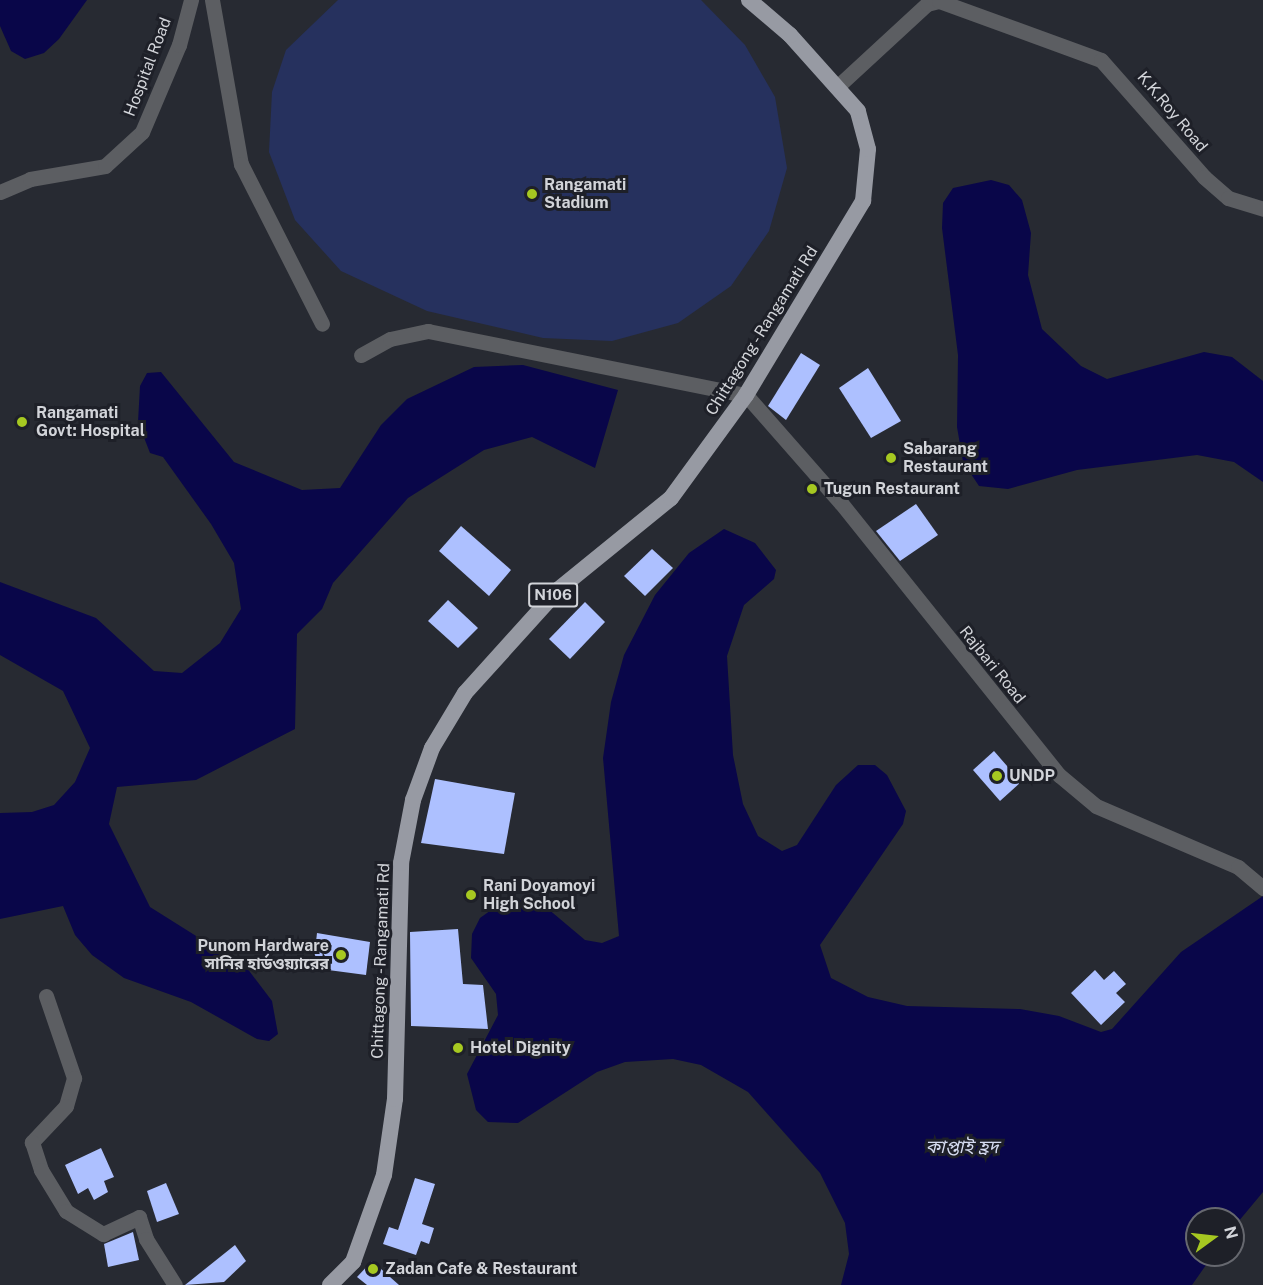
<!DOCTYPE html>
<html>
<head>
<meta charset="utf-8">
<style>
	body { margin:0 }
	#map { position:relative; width:1263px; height:1285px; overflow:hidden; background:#272a32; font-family:"Public Sans","Noto Sans Bengali",sans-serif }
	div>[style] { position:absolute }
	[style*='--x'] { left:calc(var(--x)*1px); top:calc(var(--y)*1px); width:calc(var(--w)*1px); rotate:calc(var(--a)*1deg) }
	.green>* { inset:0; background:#26315e }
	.water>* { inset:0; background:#090649 }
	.building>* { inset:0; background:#adc0ff }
	.minor>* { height:15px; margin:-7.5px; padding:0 7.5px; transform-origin:7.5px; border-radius:7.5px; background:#5c5e62 }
	.trunk>* { height:16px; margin:-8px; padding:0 8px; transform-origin:8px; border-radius:8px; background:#979aa3 }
	.dots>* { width:16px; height:16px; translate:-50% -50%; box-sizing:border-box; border:3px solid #1e2028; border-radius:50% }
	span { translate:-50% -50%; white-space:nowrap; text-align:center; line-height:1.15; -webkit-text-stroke:6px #1e2028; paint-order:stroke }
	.shield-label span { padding:2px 4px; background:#1e2028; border:2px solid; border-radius:4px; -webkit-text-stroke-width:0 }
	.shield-label { font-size:15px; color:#d2d4d9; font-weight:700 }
	.street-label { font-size:16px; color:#d2d4d9 }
	.poi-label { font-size:16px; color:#d2d4d9; font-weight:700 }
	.left { translate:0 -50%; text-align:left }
	.right { translate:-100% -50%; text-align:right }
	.water-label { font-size:18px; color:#d6dcf1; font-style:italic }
	.north { position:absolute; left:1185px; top:1207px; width:60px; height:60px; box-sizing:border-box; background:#1e2028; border:2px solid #66686f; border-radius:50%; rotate:75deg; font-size:16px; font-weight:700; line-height:24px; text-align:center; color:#d2d4d9 }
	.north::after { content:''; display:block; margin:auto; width:21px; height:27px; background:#a6c821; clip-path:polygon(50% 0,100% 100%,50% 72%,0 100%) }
</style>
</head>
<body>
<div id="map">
	<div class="green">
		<div style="clip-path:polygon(338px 0,701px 0,745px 45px,775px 97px,787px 168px,769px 231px,731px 286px,678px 323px,612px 341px,543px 338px,427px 311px,341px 271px,295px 220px,269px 152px,272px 92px,286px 50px)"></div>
	</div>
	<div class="water">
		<div style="clip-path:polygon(0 0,87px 0,59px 39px,44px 53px,25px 59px,11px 51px,0 26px)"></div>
		<div style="clip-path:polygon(991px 180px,1009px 185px,1022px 200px,1031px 233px,1028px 275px,1042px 329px,1081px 366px,1107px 379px,1204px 352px,1232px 357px,1263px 381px,1263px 482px,1234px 462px,1197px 455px,1077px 470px,1008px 489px,979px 486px,963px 462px,957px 427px,958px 355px,942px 228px,943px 203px,953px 188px)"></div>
		<div style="clip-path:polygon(523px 365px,618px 390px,595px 468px,532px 437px,484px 450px,408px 498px,333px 583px,322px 609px,297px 634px,295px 729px,196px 780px,117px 787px,109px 824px,150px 907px,247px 968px,272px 1001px,278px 1034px,269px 1041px,257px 1039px,191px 1002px,124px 978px,92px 955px,75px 935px,63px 906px,0 919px,0 813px,32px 812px,54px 805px,75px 782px,90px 748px,63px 691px,0 655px,0 582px,96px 618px,154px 671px,182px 673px,220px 643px,241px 609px,234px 563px,211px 524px,163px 457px,150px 453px,138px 422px,140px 386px,147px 373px,161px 372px,234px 462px,302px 490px,340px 488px,381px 425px,407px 399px,474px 367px)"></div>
		<div style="clip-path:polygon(724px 529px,755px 543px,776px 570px,774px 579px,744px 605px,727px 656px,733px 755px,743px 804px,758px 836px,782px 851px,797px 845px,836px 785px,858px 765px,875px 765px,887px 775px,906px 811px,903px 824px,820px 945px,831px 978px,868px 997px,907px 1006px,1020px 1009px,1059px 1016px,1101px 1032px,1112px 1029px,1181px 952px,1263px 896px,1263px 1192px,1233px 1228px,1233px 1219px,1197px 1219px,1197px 1255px,1213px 1255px,1192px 1285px,841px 1285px,849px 1254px,845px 1223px,820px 1173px,748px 1092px,701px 1065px,673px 1059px,625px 1062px,597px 1072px,518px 1123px,488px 1122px,476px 1110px,467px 1074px,498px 1015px,496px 994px,471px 958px,472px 934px,480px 918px,501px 903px,521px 900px,541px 903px,585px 940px,602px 943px,619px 936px,603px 758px,611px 702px,624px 655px,655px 595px,689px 553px)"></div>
	</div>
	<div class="building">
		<div style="clip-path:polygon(801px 353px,820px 365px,786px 420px,768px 406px)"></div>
		<div style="clip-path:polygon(868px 368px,901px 421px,871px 438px,839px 388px)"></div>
		<div style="clip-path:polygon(916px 504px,938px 535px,900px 561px,876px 531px)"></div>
		<div style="clip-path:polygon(461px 526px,511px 570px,489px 596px,439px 551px)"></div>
		<div style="clip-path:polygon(652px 549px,673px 568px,645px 596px,624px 576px)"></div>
		<div style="clip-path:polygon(448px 600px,478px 628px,458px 648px,428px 621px)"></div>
		<div style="clip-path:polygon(585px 602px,605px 622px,570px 659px,549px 639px)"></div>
		<div style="clip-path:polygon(994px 751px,1021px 782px,1000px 801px,973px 770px)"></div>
		<div style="clip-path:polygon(435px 779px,515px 793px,504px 854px,421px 843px)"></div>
		<div style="clip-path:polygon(458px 929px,463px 984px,483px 985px,488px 1029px,411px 1026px,410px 932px)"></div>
		<div style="clip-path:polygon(317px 933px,370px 942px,366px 975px,313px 968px)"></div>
		<div style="clip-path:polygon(1095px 970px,1104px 980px,1114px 971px,1126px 984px,1116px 993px,1125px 1002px,1101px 1025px,1071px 993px)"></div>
		<div style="clip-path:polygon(101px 1148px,114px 1177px,104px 1181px,108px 1192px,94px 1200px,88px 1188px,78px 1194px,65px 1165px)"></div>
		<div style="clip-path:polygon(415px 1178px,435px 1184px,422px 1224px,434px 1228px,429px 1244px,421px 1241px,416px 1255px,383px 1244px,389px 1227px,398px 1230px)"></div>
		<div style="clip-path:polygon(166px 1183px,179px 1214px,157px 1222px,147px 1191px)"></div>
		<div style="clip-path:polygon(133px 1232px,139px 1260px,108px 1267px,104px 1244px)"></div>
		<div style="clip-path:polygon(235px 1245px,246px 1261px,224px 1282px,185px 1285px)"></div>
		<div style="clip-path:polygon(372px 1261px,399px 1285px,367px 1285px,357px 1277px)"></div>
	</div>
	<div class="minor">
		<div style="--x:212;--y:0;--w:167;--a:80"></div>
		<div style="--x:241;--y:164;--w:179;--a:63.1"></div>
		<div style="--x:838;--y:86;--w:121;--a:-42.7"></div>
		<div style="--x:927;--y:4;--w:12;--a:-14"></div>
		<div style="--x:939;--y:1;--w:172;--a:20"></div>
		<div style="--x:1101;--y:60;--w:156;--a:48.6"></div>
		<div style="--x:1204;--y:177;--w:32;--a:41"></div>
		<div style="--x:1228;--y:198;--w:37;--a:17"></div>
		<div style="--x:0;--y:192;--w:33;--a:-23"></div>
		<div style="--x:30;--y:179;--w:76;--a:-9.8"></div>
		<div style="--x:105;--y:166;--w:50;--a:-42.6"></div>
		<div style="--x:142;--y:132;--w:95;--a:-67"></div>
		<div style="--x:179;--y:45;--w:47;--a:-75.1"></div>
		<div style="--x:361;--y:355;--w:33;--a:-29"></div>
		<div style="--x:390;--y:339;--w:39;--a:-12"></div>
		<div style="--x:428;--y:331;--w:324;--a:11.4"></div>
		<div style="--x:746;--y:395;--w:144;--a:48.7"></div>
		<div style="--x:841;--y:503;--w:349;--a:51.3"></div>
		<div style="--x:1059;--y:775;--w:48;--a:40"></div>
		<div style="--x:1096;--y:806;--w:155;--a:23.2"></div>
		<div style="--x:1238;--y:867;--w:33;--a:40"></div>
		<div style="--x:46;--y:996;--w:87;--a:71.1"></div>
		<div style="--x:74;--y:1078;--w:29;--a:106"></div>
		<div style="--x:66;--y:1106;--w:50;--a:133.4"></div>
		<div style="--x:32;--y:1142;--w:29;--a:72"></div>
		<div style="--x:41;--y:1170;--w:48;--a:58.6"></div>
		<div style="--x:66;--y:1211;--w:44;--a:31.9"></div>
		<div style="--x:103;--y:1234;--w:40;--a:-25"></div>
		<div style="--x:139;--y:1217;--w:23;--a:72"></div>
		<div style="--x:146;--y:1239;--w:54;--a:57.8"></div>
	</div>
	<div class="trunk">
		<div style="--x:330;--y:1285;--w:33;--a:-45"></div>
		<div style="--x:353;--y:1262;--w:92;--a:-70.4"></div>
		<div style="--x:384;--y:1175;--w:77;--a:-81.8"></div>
		<div style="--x:395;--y:1099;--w:236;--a:-88.5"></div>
		<div style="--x:401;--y:863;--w:64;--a:-79.2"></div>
		<div style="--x:413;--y:800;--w:55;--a:-69.9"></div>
		<div style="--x:432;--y:748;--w:64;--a:-59"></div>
		<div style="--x:465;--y:693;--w:140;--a:-47.9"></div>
		<div style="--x:559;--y:589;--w:144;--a:-39.1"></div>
		<div style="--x:671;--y:498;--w:127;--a:-53.9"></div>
		<div style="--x:746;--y:395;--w:227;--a:-58.9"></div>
		<div style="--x:863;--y:201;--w:52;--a:-84.5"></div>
		<div style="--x:868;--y:149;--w:39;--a:-105"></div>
		<div style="--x:858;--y:111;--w:102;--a:-131.8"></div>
		<div style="--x:790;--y:35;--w:54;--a:-139.5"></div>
	</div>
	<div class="dots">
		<div style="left:532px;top:194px;background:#a6c821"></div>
		<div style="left:22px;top:422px;background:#a6c821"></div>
		<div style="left:891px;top:458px;background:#a6c821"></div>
		<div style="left:812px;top:489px;background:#a6c821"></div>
		<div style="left:997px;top:776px;background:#a6c821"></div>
		<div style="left:471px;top:895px;background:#a6c821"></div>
		<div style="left:341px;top:955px;background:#a6c821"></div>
		<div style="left:458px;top:1048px;background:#a6c821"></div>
		<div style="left:373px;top:1269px;background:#a6c821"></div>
	</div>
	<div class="shield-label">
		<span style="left:553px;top:595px">N106</span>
	</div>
	<div class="street-label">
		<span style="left:148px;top:67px;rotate:-69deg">Hospital Road</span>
		<span style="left:1172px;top:112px;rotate:50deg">K.K.Roy Road</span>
		<span style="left:762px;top:331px;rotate:-58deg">Chittagong - Rangamati Rd</span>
		<span style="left:992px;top:665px;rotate:51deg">Rajbari Road</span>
		<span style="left:381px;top:961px;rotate:-88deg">Chittagong - Rangamati Rd</span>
	</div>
	<div class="poi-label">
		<span class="left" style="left:544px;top:194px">Rangamati<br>Stadium</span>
		<span class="left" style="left:36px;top:422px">Rangamati<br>Govt: Hospital</span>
		<span class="left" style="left:903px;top:458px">Sabarang<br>Restaurant</span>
		<span class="left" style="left:824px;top:489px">Tugun Restaurant</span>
		<span class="left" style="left:1009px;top:776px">UNDP</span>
		<span class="left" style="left:483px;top:895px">Rani Doyamoyi<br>High School</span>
		<span class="right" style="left:329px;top:955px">Punom Hardware<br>সানির হার্ডওয়্যারের</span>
		<span class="left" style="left:470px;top:1048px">Hotel Dignity</span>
		<span class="left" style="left:385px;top:1269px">Zadan Cafe &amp; Restaurant</span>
	</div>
	<div class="water-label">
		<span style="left:962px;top:1147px">কাপ্তাই হ্রদ</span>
	</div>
	<div class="north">N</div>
</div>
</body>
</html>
